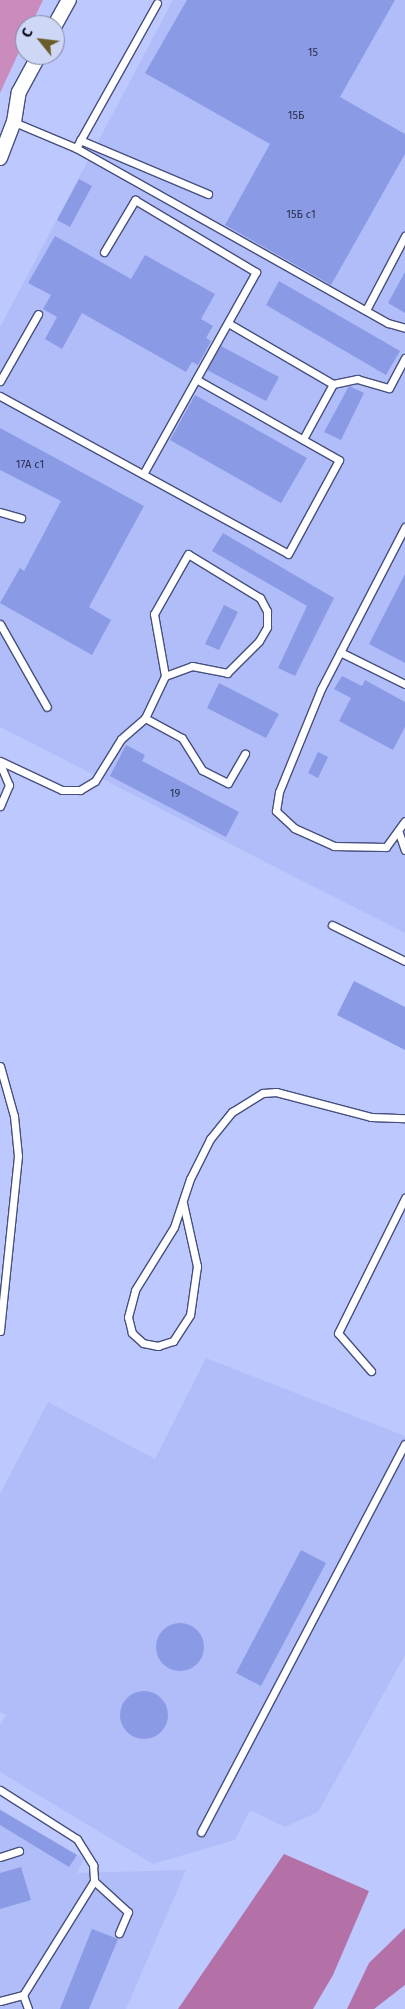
<!DOCTYPE html>
<html>
<head>
<meta charset="utf-8">
<style>
	body { margin:0 }
	#map { position:relative; width:405px; height:2009px; overflow:hidden; background:#bcc8fe; font-family:"Fira Sans",sans-serif }
	div>[style] { position:absolute }
	[style*='--x'] { left:calc(var(--x)*1px); top:calc(var(--y)*1px); width:calc(var(--w)*1px); rotate:calc(var(--a)*1deg) }
	.built>* { inset:0; background:#b0bdf9 }
	.green>* { inset:0; background:#c98cbc }
	.forest>* { inset:0; background:#b471a7 }
	.building>* { inset:0; background:#8b9ae5 }
	.round { border-radius:50% }
	.roads { filter:drop-shadow(1px 0 #464f7d) drop-shadow(-1px 0 #464f7d) drop-shadow(0 1px #464f7d) drop-shadow(0 -1px #464f7d) }
	.lane>* { height:7px; margin:-3.5px; padding:0 3.5px; transform-origin:3.5px; border-radius:3.5px; background:#fff }
	.street>* { height:14px; margin:-7px; padding:0 7px; transform-origin:7px; border-radius:7px; background:#fff }
	span { translate:-50% -50%; white-space:nowrap; text-align:center; line-height:1.15; -webkit-text-stroke:5px #cfd7f7; paint-order:stroke }
	.number-label { font-size:11px; color:#2a3051 }
	.number-label span { -webkit-text-stroke-width:0 }
	.north { position:absolute; left:15px; top:15px; width:50px; height:50px; box-sizing:border-box; background:#cfd7f7; border:1px solid #8086a1; border-radius:50%; rotate:299deg; font-size:14px; font-weight:700; line-height:20px; text-align:center; color:#0a0d20 }
	.north::after { content:''; display:block; margin:auto; width:18px; height:22px; background:#6a5d2a; clip-path:polygon(50% 0,100% 100%,50% 72%,0 100%) }
</style>
</head>
<body>
<div id="map">
	<div class="built">
		<div style="clip-path:polygon(173px 0,405px 0,405px 933px,0 727px,0 327px)"></div>
		<div style="clip-path:polygon(206px 1358px,405px 1436px,405px 1655px,318px 1812px,285px 1827px,250px 1810px,235px 1840px,153px 1864px,0 1772px,0 1725px,6px 1715px,0 1712px,0 1494px,48px 1402px,155px 1459px)"></div>
		<div style="clip-path:polygon(0 1809px,84px 1859px,77px 1873px,186px 1870px,126px 2009px,0 2009px)"></div>
	</div>
	<div class="green">
		<div style="clip-path:polygon(0 0,43px 0,31px 25px,25px 25px,25px 39px,0 93px)"></div>
	</div>
	<div class="forest">
		<div style="clip-path:polygon(284px 1854px,369px 1891px,333px 1975px,313px 2009px,178px 2009px)"></div>
		<div style="clip-path:polygon(405px 1928px,405px 1985px,374px 2009px,347px 2009px,369px 1963px)"></div>
	</div>
	<div class="building">
		<div style="clip-path:polygon(187px 0,395px 0,340px 97px,405px 134px,405px 154px,331px 285px,225px 225px,270px 144px,145px 73px)"></div>
		<div style="clip-path:polygon(79px 179px,92px 186px,70px 227px,57px 220px)"></div>
		<div style="clip-path:polygon(55px 236px,131px 279px,145px 255px,215px 294px,201px 319px,213px 326px,206px 338px,211px 341px,198px 365px,192px 362px,186px 372px,82px 313px,62px 349px,45px 339px,57px 317px,43px 309px,51px 295px,28px 283px)"></div>
		<div style="clip-path:polygon(405px 272px,405px 313px,388px 303px)"></div>
		<div style="clip-path:polygon(279px 281px,400px 351px,386px 375px,266px 305px)"></div>
		<div style="clip-path:polygon(221px 346px,279px 377px,266px 401px,207px 370px)"></div>
		<div style="clip-path:polygon(349px 386px,364px 393px,341px 440px,324px 432px)"></div>
		<div style="clip-path:polygon(195px 395px,307px 458px,281px 503px,170px 440px)"></div>
		<div style="clip-path:polygon(0 428px,144px 506px,89px 607px,111px 620px,92px 655px,0 603px,20px 568px,24px 571px,61px 501px,0 470px)"></div>
		<div style="clip-path:polygon(223px 533px,334px 598px,295px 676px,278px 668px,307px 606px,212px 551px)"></div>
		<div style="clip-path:polygon(405px 574px,405px 663px,369px 644px)"></div>
		<div style="clip-path:polygon(224px 605px,238px 612px,219px 650px,205px 644px)"></div>
		<div style="clip-path:polygon(342px 676px,362px 686px,365px 680px,405px 702px,405px 727px,393px 750px,339px 721px,351px 698px,334px 689px)"></div>
		<div style="clip-path:polygon(219px 683px,279px 714px,266px 738px,207px 708px)"></div>
		<div style="clip-path:polygon(126px 745px,145px 755px,142px 761px,239px 812px,226px 837px,110px 776px)"></div>
		<div style="clip-path:polygon(318px 752px,328px 757px,318px 778px,308px 773px)"></div>
		<div style="clip-path:polygon(354px 981px,405px 1007px,405px 1050px,337px 1015px)"></div>
		<div style="clip-path:polygon(301px 1550px,326px 1563px,261px 1686px,236px 1673px)"></div>
		<div class="round" style="left:156px;top:1623px;width:48px;height:48px"></div>
		<div class="round" style="left:120px;top:1691px;width:48px;height:48px"></div>
		<div style="clip-path:polygon(0 1810px,77px 1855px,69px 1867px,0 1825px)"></div>
		<div style="clip-path:polygon(21px 1867px,31px 1900px,0 1909px,0 1873px)"></div>
		<div style="clip-path:polygon(92px 1929px,118px 1939px,89px 2009px,60px 2009px)"></div>
	</div>
	<div class="roads">
		<div class="lane">
			<div style="--x:14;--y:122;--w:67;--a:22.8"></div>
			<div style="--x:76;--y:148;--w:358;--a:29.3"></div>
			<div style="--x:388;--y:323;--w:18;--a:16"></div>
			<div style="--x:80;--y:140;--w:139;--a:22.9"></div>
			<div style="--x:76;--y:148;--w:166;--a:-60.8"></div>
			<div style="--x:104;--y:252;--w:61;--a:-59.2"></div>
			<div style="--x:135;--y:200;--w:141;--a:30.8"></div>
			<div style="--x:256;--y:272;--w:231;--a:119.2"></div>
			<div style="--x:366;--y:310;--w:84;--a:-62.2"></div>
			<div style="--x:228;--y:323;--w:121;--a:30.2"></div>
			<div style="--x:333;--y:384;--w:63;--a:118.6"></div>
			<div style="--x:0;--y:381;--w:77;--a:-60.4"></div>
			<div style="--x:333;--y:384;--w:25;--a:-12"></div>
			<div style="--x:357;--y:379;--w:33;--a:16"></div>
			<div style="--x:389;--y:388;--w:34;--a:-62"></div>
			<div style="--x:0;--y:396;--w:328;--a:28.7"></div>
			<div style="--x:288;--y:554;--w:107;--a:-61.5"></div>
			<div style="--x:339;--y:460;--w:164;--a:-150.5"></div>
			<div style="--x:0;--y:512;--w:22;--a:16"></div>
			<div style="--x:405;--y:527;--w:182;--a:117.4"></div>
			<div style="--x:321;--y:689;--w:111;--a:112.2"></div>
			<div style="--x:279;--y:792;--w:19;--a:99"></div>
			<div style="--x:276;--y:811;--w:25;--a:43"></div>
			<div style="--x:294;--y:828;--w:44;--a:24.2"></div>
			<div style="--x:334;--y:846;--w:52;--a:1.1"></div>
			<div style="--x:386;--y:847;--w:32;--a:-54"></div>
			<div style="--x:0;--y:624;--w:95;--a:60.5"></div>
			<div style="--x:340;--y:652;--w:72;--a:26.2"></div>
			<div style="--x:145;--y:718;--w:42;--a:28.4"></div>
			<div style="--x:182;--y:738;--w:38;--a:58"></div>
			<div style="--x:202;--y:770;--w:29;--a:27"></div>
			<div style="--x:228;--y:783;--w:34;--a:-60"></div>
			<div style="--x:0;--y:761;--w:68;--a:25.1"></div>
			<div style="--x:62;--y:790;--w:18;--a:0"></div>
			<div style="--x:80;--y:790;--w:17;--a:-31"></div>
			<div style="--x:95;--y:781;--w:49;--a:-58.2"></div>
			<div style="--x:121;--y:739;--w:32;--a:-41"></div>
			<div style="--x:145;--y:718;--w:47;--a:-64.5"></div>
			<div style="--x:165;--y:676;--w:29;--a:-20"></div>
			<div style="--x:192;--y:666;--w:36;--a:11"></div>
			<div style="--x:227;--y:673;--w:45;--a:-45"></div>
			<div style="--x:259;--y:641;--w:16;--a:-60"></div>
			<div style="--x:267;--y:627;--w:16;--a:-90"></div>
			<div style="--x:267;--y:611;--w:15;--a:-118"></div>
			<div style="--x:260;--y:598;--w:84;--a:-148.6"></div>
			<div style="--x:188;--y:554;--w:69;--a:119.5"></div>
			<div style="--x:154;--y:614;--w:63;--a:79.9"></div>
			<div style="--x:0;--y:764;--w:23;--a:67"></div>
			<div style="--x:9;--y:785;--w:23;--a:113"></div>
			<div style="--x:399;--y:833;--w:18;--a:71"></div>
			<div style="--x:332;--y:925;--w:81;--a:26.3"></div>
			<div style="--x:0;--y:1066;--w:52;--a:74.4"></div>
			<div style="--x:14;--y:1116;--w:40;--a:84.3"></div>
			<div style="--x:18;--y:1156;--w:176;--a:95.9"></div>
			<div style="--x:183;--y:1203;--w:65;--a:77.5"></div>
			<div style="--x:197;--y:1266;--w:49;--a:98.1"></div>
			<div style="--x:190;--y:1315;--w:31;--a:123"></div>
			<div style="--x:173;--y:1341;--w:16;--a:162"></div>
			<div style="--x:158;--y:1346;--w:15;--a:-169"></div>
			<div style="--x:143;--y:1343;--w:15;--a:-138"></div>
			<div style="--x:132;--y:1333;--w:16;--a:-104"></div>
			<div style="--x:128;--y:1317;--w:28;--a:-75"></div>
			<div style="--x:135;--y:1290;--w:74;--a:-58.2"></div>
			<div style="--x:174;--y:1227;--w:51;--a:-71.6"></div>
			<div style="--x:190;--y:1179;--w:45;--a:-63.4"></div>
			<div style="--x:210;--y:1139;--w:35;--a:-51"></div>
			<div style="--x:232;--y:1112;--w:36;--a:-32"></div>
			<div style="--x:263;--y:1093;--w:13;--a:-4"></div>
			<div style="--x:276;--y:1092;--w:98;--a:14.7"></div>
			<div style="--x:371;--y:1117;--w:34;--a:2"></div>
			<div style="--x:371;--y:1371;--w:50;--a:-131"></div>
			<div style="--x:338;--y:1333;--w:151;--a:-63.6"></div>
			<div style="--x:0;--y:1790;--w:91;--a:32.5"></div>
			<div style="--x:77;--y:1839;--w:31;--a:58"></div>
			<div style="--x:93;--y:1865;--w:16;--a:86"></div>
			<div style="--x:94;--y:1881;--w:134;--a:121.9"></div>
			<div style="--x:201;--y:1832;--w:438;--a:-62.3"></div>
			<div style="--x:0;--y:1857;--w:20;--a:-18"></div>
			<div style="--x:94;--y:1881;--w:46;--a:42.4"></div>
			<div style="--x:128;--y:1912;--w:23;--a:113"></div>
			<div style="--x:0;--y:2001;--w:24;--a:-15"></div>
			<div style="--x:23;--y:1995;--w:15;--a:70"></div>
		</div>
		<div class="street">
			<div style="--x:55;--y:25;--w:29;--a:-61"></div>
			<div style="--x:0;--y:158;--w:39;--a:-69"></div>
			<div style="--x:14;--y:122;--w:30;--a:-81"></div>
			<div style="--x:19;--y:92;--w:42;--a:-61.6"></div>
		</div>
	</div>
	<div class="number-label">
		<span style="left:313px;top:53px">15</span>
		<span style="left:296px;top:116px">15Б</span>
		<span style="left:301px;top:215px">15Б с1</span>
		<span style="left:30px;top:465px">17А с1</span>
		<span style="left:175px;top:794px">19</span>
	</div>
	<div class="north">С</div>
</div>
</body>
</html>
